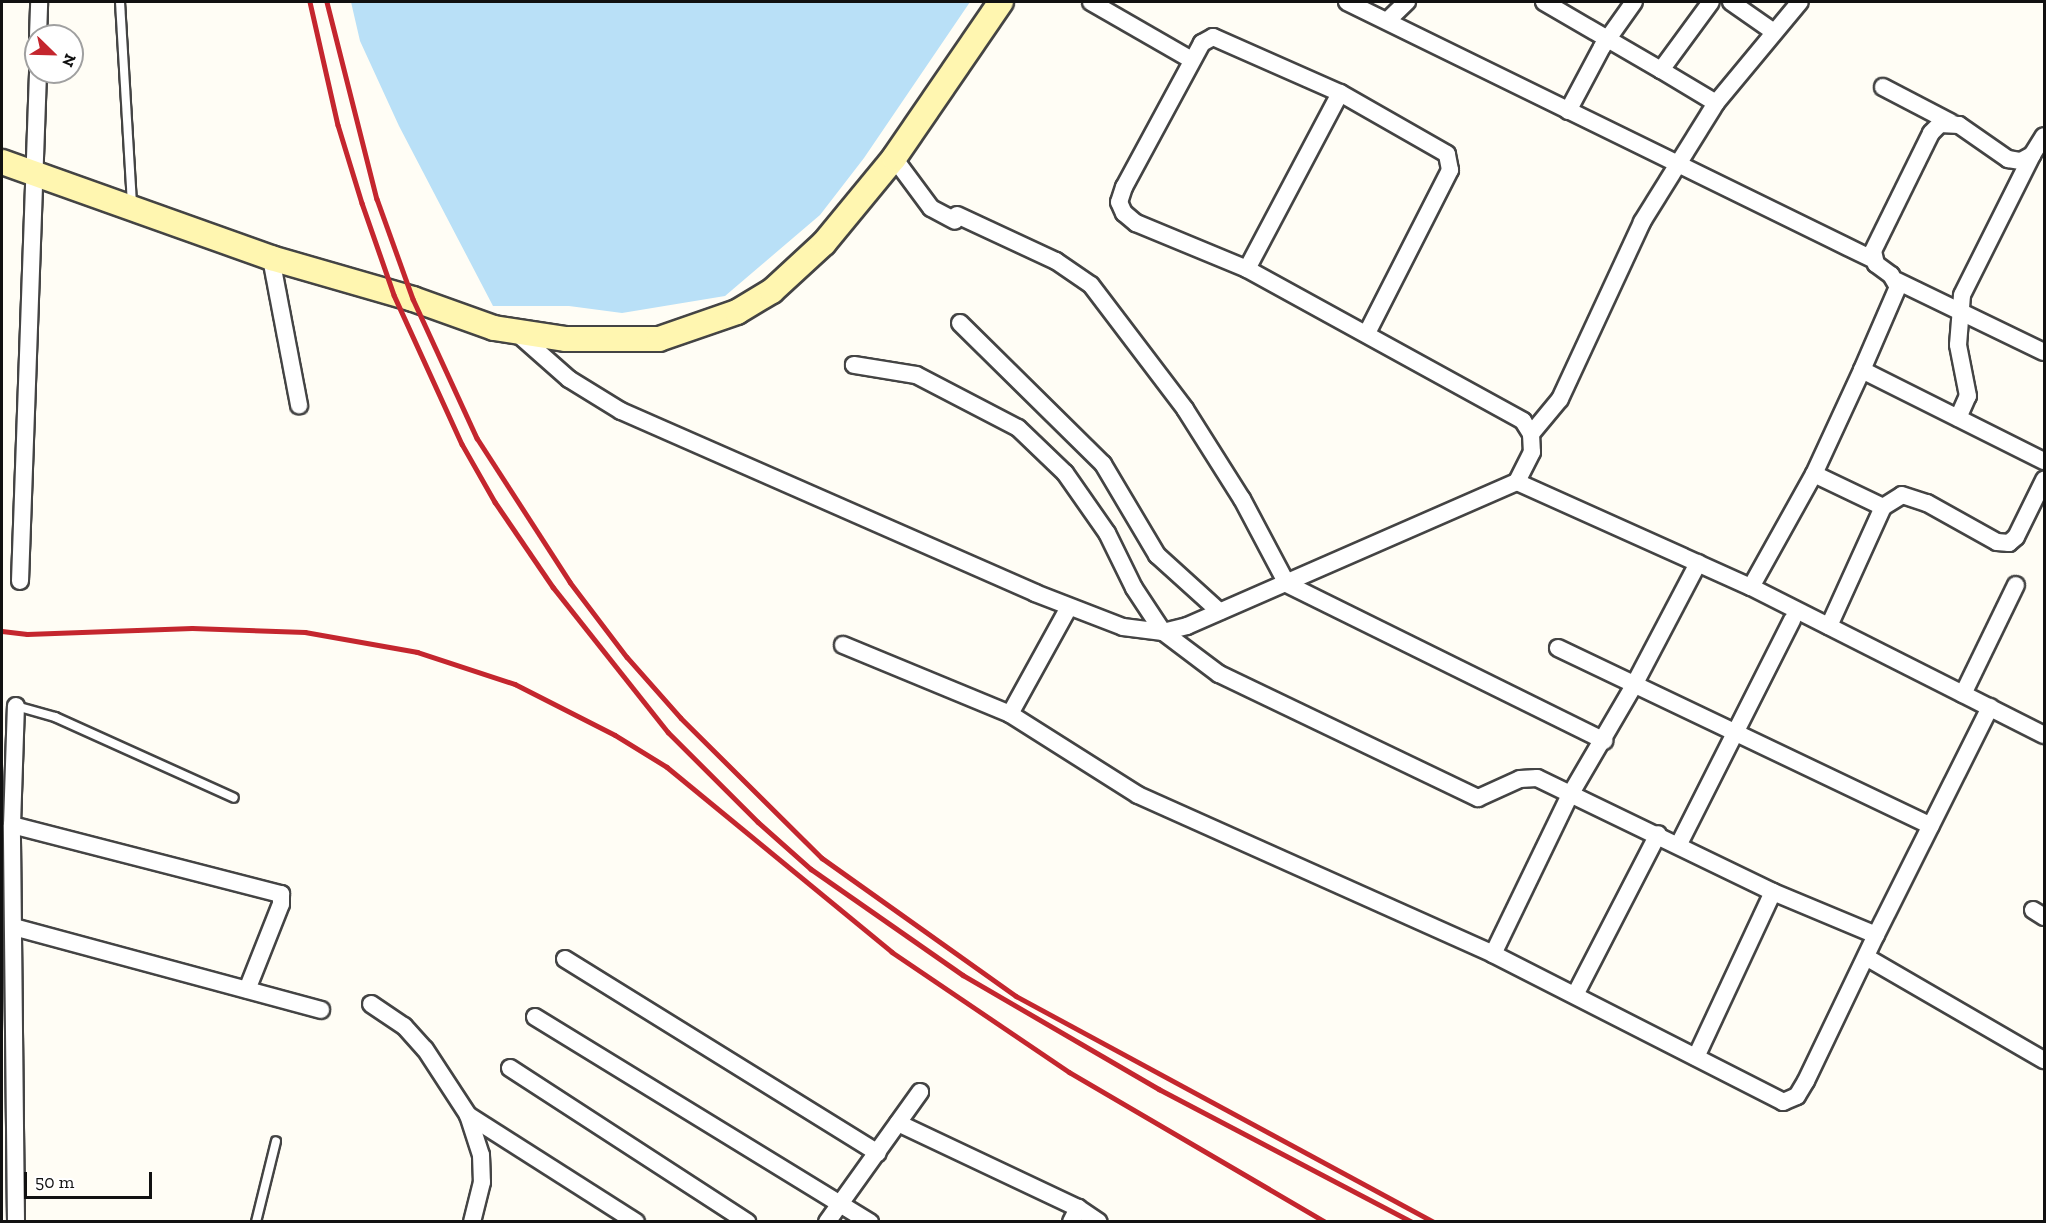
<!DOCTYPE html>
<html>
<head>
<meta charset="utf-8">
<style>
	body { margin:0 }
	#map { position:relative; width:2046px; height:1223px; overflow:hidden; background:#fffdf5; font-family:"Zilla Slab",serif }
	div>[style] { position:absolute }
	[style*='--x'] { left:calc(var(--x)*1px); top:calc(var(--y)*1px); width:calc(var(--w)*1px); rotate:calc(var(--a)*1deg) }
	.water>* { inset:0; background:#b9e0f7 }
	.roads { filter:drop-shadow(2px 0 #444) drop-shadow(-2px 0 #444) drop-shadow(0 2px #444) drop-shadow(0 -2px #444) }
	.service>* { height:8px; margin:-4px; padding:0 4px; transform-origin:4px; border-radius:4px; background:#fff }
	.minor>* { height:16px; margin:-8px; padding:0 8px; transform-origin:8px; border-radius:8px; background:#fff }
	.secondary>* { height:24px; margin:-12px; padding:0 12px; transform-origin:12px; border-radius:12px; background:#fff6b0 }
	.rail>* { height:4.5px; margin:-2.25px; padding:0 2.25px; transform-origin:2.25px; border-radius:2.25px; background:#c4262e }
	span { translate:-50% -50%; white-space:nowrap; text-align:center; line-height:1.15; -webkit-text-stroke:6px #fff; paint-order:stroke }
	.frame { position:absolute; inset:0; border:3px solid #111; pointer-events:none }
	.north { position:absolute; left:24px; top:24px; width:60px; height:60px; box-sizing:border-box; background:#fff; border:2px solid #a0a0a0; border-radius:50%; rotate:113deg; font-size:16px; font-weight:700; line-height:24px; text-align:center; color:#111 }
	.north::after { content:''; display:block; margin:auto; width:21px; height:27px; background:#c4262e; clip-path:polygon(50% 0,100% 100%,50% 72%,0 100%) }
	.scale { position:absolute; left:24px; top:1172px; width:128px; height:27px; box-sizing:border-box; border:3px solid #111; border-top:0; padding-left:8px; font-size:18px; line-height:21px; white-space:nowrap; color:#111; -webkit-text-stroke:4px #fff; paint-order:stroke }
</style>
</head>
<body>
<div id="map">
	<div class="water">
		<div style="clip-path:polygon(351px 2px,970px 2px,864px 158px,820px 215px,725px 296px,622px 313px,569px 306px,493px 306px,399px 126px,360px 41px)"></div>
	</div>
	<div class="roads">
		<div class="service">
			<div style="--x:120;--y:2;--w:203;--a:86.6"></div>
			<div style="--x:16;--y:706;--w:41;--a:15.8"></div>
			<div style="--x:55;--y:717;--w:196;--a:24.3"></div>
			<div style="--x:256;--y:1222;--w:83;--a:-76.1"></div>
		</div>
		<div class="minor">
			<div style="--x:1091;--y:2;--w:116;--a:29.9"></div>
			<div style="--x:1347;--y:2;--w:585;--a:26.08"></div>
			<div style="--x:1544;--y:2;--w:135;--a:30.2"></div>
			<div style="--x:1661;--y:70;--w:84;--a:-53.7"></div>
			<div style="--x:1731;--y:2;--w:52;--a:34.9"></div>
			<div style="--x:1387;--y:21;--w:28;--a:-44"></div>
			<div style="--x:38;--y:36;--w:34;--a:-88"></div>
			<div style="--x:1661;--y:70;--w:64;--a:31"></div>
			<div style="--x:1716;--y:103;--w:131;--a:-50.3"></div>
			<div style="--x:1883;--y:87;--w:76;--a:27.6"></div>
			<div style="--x:1568;--y:111;--w:72;--a:-62"></div>
			<div style="--x:1602;--y:47;--w:55;--a:-54.6"></div>
			<div style="--x:894;--y:158;--w:62;--a:53.5"></div>
			<div style="--x:931;--y:208;--w:27;--a:28"></div>
			<div style="--x:957;--y:215;--w:109;--a:24.9"></div>
			<div style="--x:1056;--y:261;--w:42;--a:34.4"></div>
			<div style="--x:1091;--y:285;--w:156;--a:52.8"></div>
			<div style="--x:1185;--y:409;--w:107;--a:57.7"></div>
			<div style="--x:1242;--y:499;--w:96;--a:62.1"></div>
			<div style="--x:1287;--y:584;--w:354;--a:26.3"></div>
			<div style="--x:271;--y:258;--w:150;--a:79.2"></div>
			<div style="--x:1247;--y:269;--w:199;--a:-62.1"></div>
			<div style="--x:1897;--y:281;--w:163;--a:25.8"></div>
			<div style="--x:960;--y:323;--w:201;--a:44.6"></div>
			<div style="--x:1103;--y:464;--w:106;--a:59.3"></div>
			<div style="--x:1157;--y:555;--w:84;--a:42.1"></div>
			<div style="--x:1367;--y:333;--w:183;--a:-63"></div>
			<div style="--x:1450;--y:170;--w:16;--a:-101"></div>
			<div style="--x:1447;--y:154;--w:123;--a:-150.3"></div>
			<div style="--x:1340;--y:93;--w:139;--a:-156.2"></div>
			<div style="--x:1213;--y:37;--w:13;--a:151"></div>
			<div style="--x:1202;--y:43;--w:164;--a:118.4"></div>
			<div style="--x:1124;--y:187;--w:16;--a:108"></div>
			<div style="--x:1119;--y:202;--w:12;--a:66"></div>
			<div style="--x:1124;--y:213;--w:16;--a:40"></div>
			<div style="--x:1136;--y:223;--w:120;--a:22.5"></div>
			<div style="--x:1247;--y:269;--w:315;--a:28.8"></div>
			<div style="--x:1523;--y:421;--w:15;--a:58"></div>
			<div style="--x:1531;--y:434;--w:18;--a:87"></div>
			<div style="--x:1532;--y:452;--w:34;--a:117"></div>
			<div style="--x:518;--y:334;--w:68;--a:41.4"></div>
			<div style="--x:569;--y:379;--w:61;--a:31.6"></div>
			<div style="--x:621;--y:411;--w:452;--a:23.7"></div>
			<div style="--x:1035;--y:593;--w:94;--a:21.1"></div>
			<div style="--x:1123;--y:627;--w:40;--a:7.1"></div>
			<div style="--x:1163;--y:632;--w:25;--a:-14"></div>
			<div style="--x:1187;--y:626;--w:360;--a:-23.6"></div>
			<div style="--x:1517;--y:482;--w:256;--a:24.2"></div>
			<div style="--x:1751;--y:587;--w:328;--a:26.8"></div>
			<div style="--x:1862;--y:370;--w:90;--a:-66.6"></div>
			<div style="--x:1898;--y:287;--w:14;--a:-120"></div>
			<div style="--x:1891;--y:275;--w:19;--a:-144"></div>
			<div style="--x:1876;--y:264;--w:13;--a:-103"></div>
			<div style="--x:1873;--y:251;--w:131;--a:-63.8"></div>
			<div style="--x:1931;--y:133;--w:13;--a:-45"></div>
			<div style="--x:1940;--y:124;--w:19;--a:3"></div>
			<div style="--x:1959;--y:125;--w:60;--a:34.8"></div>
			<div style="--x:2008;--y:159;--w:13;--a:9"></div>
			<div style="--x:2021;--y:161;--w:13;--a:-29"></div>
			<div style="--x:2032;--y:155;--w:22;--a:-58"></div>
			<div style="--x:1958;--y:418;--w:24;--a:-66"></div>
			<div style="--x:1968;--y:396;--w:52;--a:-101.1"></div>
			<div style="--x:1958;--y:345;--w:50;--a:-85.4"></div>
			<div style="--x:1962;--y:295;--w:157;--a:-63.4"></div>
			<div style="--x:1531;--y:434;--w:45;--a:-50.4"></div>
			<div style="--x:1560;--y:399;--w:195;--a:-65.1"></div>
			<div style="--x:1642;--y:222;--w:140;--a:-58.1"></div>
			<div style="--x:1814;--y:474;--w:76;--a:25.6"></div>
			<div style="--x:1883;--y:507;--w:131;--a:114.4"></div>
			<div style="--x:1883;--y:507;--w:22;--a:-32"></div>
			<div style="--x:1902;--y:495;--w:26;--a:18"></div>
			<div style="--x:1927;--y:503;--w:80;--a:29.1"></div>
			<div style="--x:1997;--y:542;--w:12;--a:5"></div>
			<div style="--x:2009;--y:543;--w:9;--a:-41"></div>
			<div style="--x:2016;--y:537;--w:64;--a:-63.8"></div>
			<div style="--x:20;--y:581;--w:509;--a:-87.97"></div>
			<div style="--x:1751;--y:587;--w:129;--a:-60.9"></div>
			<div style="--x:1814;--y:474;--w:115;--a:-65.2"></div>
			<div style="--x:1862;--y:370;--w:203;--a:26.6"></div>
			<div style="--x:843;--y:645;--w:181;--a:22.4"></div>
			<div style="--x:1010;--y:714;--w:151;--a:32.3"></div>
			<div style="--x:1138;--y:795;--w:389;--a:24.1"></div>
			<div style="--x:1493;--y:954;--w:326;--a:27"></div>
			<div style="--x:1783;--y:1102;--w:15;--a:-23"></div>
			<div style="--x:1797;--y:1096;--w:17;--a:-59"></div>
			<div style="--x:1806;--y:1081;--w:162;--a:-64.4"></div>
			<div style="--x:1876;--y:935;--w:112;--a:-157.3"></div>
			<div style="--x:1773;--y:892;--w:262;--a:-154.2"></div>
			<div style="--x:1537;--y:778;--w:17;--a:177"></div>
			<div style="--x:1520;--y:779;--w:46;--a:155.7"></div>
			<div style="--x:1478;--y:798;--w:287;--a:-154.4"></div>
			<div style="--x:1219;--y:674;--w:70;--a:-143.1"></div>
			<div style="--x:1163;--y:632;--w:53;--a:-123.4"></div>
			<div style="--x:1134;--y:588;--w:61;--a:-116.1"></div>
			<div style="--x:1107;--y:533;--w:73;--a:-125"></div>
			<div style="--x:1065;--y:473;--w:65;--a:-136.2"></div>
			<div style="--x:1018;--y:428;--w:115;--a:-152.5"></div>
			<div style="--x:916;--y:375;--w:63;--a:-170.8"></div>
			<div style="--x:1558;--y:648;--w:413;--a:25.5"></div>
			<div style="--x:1963;--y:694;--w:121;--a:-64.1"></div>
			<div style="--x:1010;--y:714;--w:122;--a:-61.1"></div>
			<div style="--x:12;--y:825;--w:278;--a:14.4"></div>
			<div style="--x:281;--y:894;--w:10;--a:90"></div>
			<div style="--x:281;--y:904;--w:92;--a:111.6"></div>
			<div style="--x:1679;--y:844;--w:251;--a:-63.2"></div>
			<div style="--x:2033;--y:910;--w:13;--a:32"></div>
			<div style="--x:14;--y:927;--w:318;--a:15.1"></div>
			<div style="--x:1876;--y:935;--w:255;--a:-63.4"></div>
			<div style="--x:1493;--y:954;--w:177;--a:-64.2"></div>
			<div style="--x:1570;--y:795;--w:125;--a:-59.7"></div>
			<div style="--x:1633;--y:687;--w:140;--a:-62.3"></div>
			<div style="--x:1866;--y:957;--w:206;--a:30.1"></div>
			<div style="--x:565;--y:959;--w:368;--a:31.8"></div>
			<div style="--x:1575;--y:995;--w:181;--a:-62.7"></div>
			<div style="--x:371;--y:1004;--w:40;--a:34"></div>
			<div style="--x:404;--y:1026;--w:31;--a:48"></div>
			<div style="--x:425;--y:1049;--w:79;--a:56.9"></div>
			<div style="--x:468;--y:1115;--w:42;--a:72"></div>
			<div style="--x:481;--y:1155;--w:27;--a:88"></div>
			<div style="--x:482;--y:1182;--w:41;--a:104"></div>
			<div style="--x:535;--y:1017;--w:393;--a:31.5"></div>
			<div style="--x:1696;--y:1057;--w:182;--a:-65"></div>
			<div style="--x:510;--y:1068;--w:283;--a:33"></div>
			<div style="--x:468;--y:1115;--w:199;--a:32.5"></div>
			<div style="--x:898;--y:1123;--w:199;--a:25.3"></div>
			<div style="--x:1078;--y:1208;--w:25;--a:34"></div>
			<div style="--x:16;--y:1222;--w:397;--a:-90.6"></div>
			<div style="--x:12;--y:825;--w:119;--a:-88.1"></div>
			<div style="--x:827;--y:1222;--w:160;--a:-54.4"></div>
			<div style="--x:1071;--y:1222;--w:16;--a:-63"></div>
		</div>
		<div class="secondary">
			<div style="--x:2;--y:162;--w:286;--a:19.6"></div>
			<div style="--x:271;--y:258;--w:148;--a:16.1"></div>
			<div style="--x:413;--y:299;--w:86;--a:19.7"></div>
			<div style="--x:494;--y:328;--w:73;--a:8.7"></div>
			<div style="--x:566;--y:339;--w:93;--a:0"></div>
			<div style="--x:659;--y:339;--w:83;--a:-19.1"></div>
			<div style="--x:737;--y:312;--w:41;--a:-31"></div>
			<div style="--x:772;--y:291;--w:71;--a:-42.7"></div>
			<div style="--x:824;--y:243;--w:110;--a:-50.5"></div>
			<div style="--x:894;--y:158;--w:189;--a:-55.6"></div>
		</div>
	</div>
	<div class="rail">
		<div style="--x:310;--y:2;--w:126;--a:77.2"></div>
		<div style="--x:338;--y:125;--w:82;--a:72.9"></div>
		<div style="--x:362;--y:203;--w:97;--a:70.8"></div>
		<div style="--x:394;--y:295;--w:164;--a:65.5"></div>
		<div style="--x:462;--y:444;--w:67;--a:60.4"></div>
		<div style="--x:495;--y:502;--w:103;--a:55.7"></div>
		<div style="--x:553;--y:587;--w:185;--a:51.6"></div>
		<div style="--x:668;--y:732;--w:127;--a:45"></div>
		<div style="--x:758;--y:822;--w:71;--a:41.6"></div>
		<div style="--x:811;--y:869;--w:185;--a:34.9"></div>
		<div style="--x:963;--y:975;--w:227;--a:30.2"></div>
		<div style="--x:1159;--y:1089;--w:286;--a:27.7"></div>
		<div style="--x:327;--y:2;--w:203;--a:75.8"></div>
		<div style="--x:377;--y:199;--w:106;--a:70.2"></div>
		<div style="--x:413;--y:299;--w:153;--a:65.3"></div>
		<div style="--x:477;--y:438;--w:171;--a:57.1"></div>
		<div style="--x:570;--y:582;--w:94;--a:52.8"></div>
		<div style="--x:627;--y:657;--w:81;--a:48.5"></div>
		<div style="--x:681;--y:718;--w:199;--a:44.8"></div>
		<div style="--x:822;--y:858;--w:238;--a:35.4"></div>
		<div style="--x:1016;--y:996;--w:475;--a:28.4"></div>
		<div style="--x:2;--y:631;--w:25;--a:7"></div>
		<div style="--x:27;--y:634;--w:165;--a:-2.1"></div>
		<div style="--x:192;--y:628;--w:113;--a:2"></div>
		<div style="--x:305;--y:632;--w:114;--a:10.1"></div>
		<div style="--x:417;--y:652;--w:103;--a:18.1"></div>
		<div style="--x:515;--y:684;--w:112;--a:27"></div>
		<div style="--x:615;--y:735;--w:61;--a:31.6"></div>
		<div style="--x:667;--y:767;--w:291;--a:39.4"></div>
		<div style="--x:892;--y:952;--w:214;--a:34.1"></div>
		<div style="--x:1069;--y:1072;--w:298;--a:30.3"></div>
	</div>
	<div class="frame"></div>
	<div class="north">N</div>
	<div class="scale">50 m</div>
</div>
</body>
</html>
